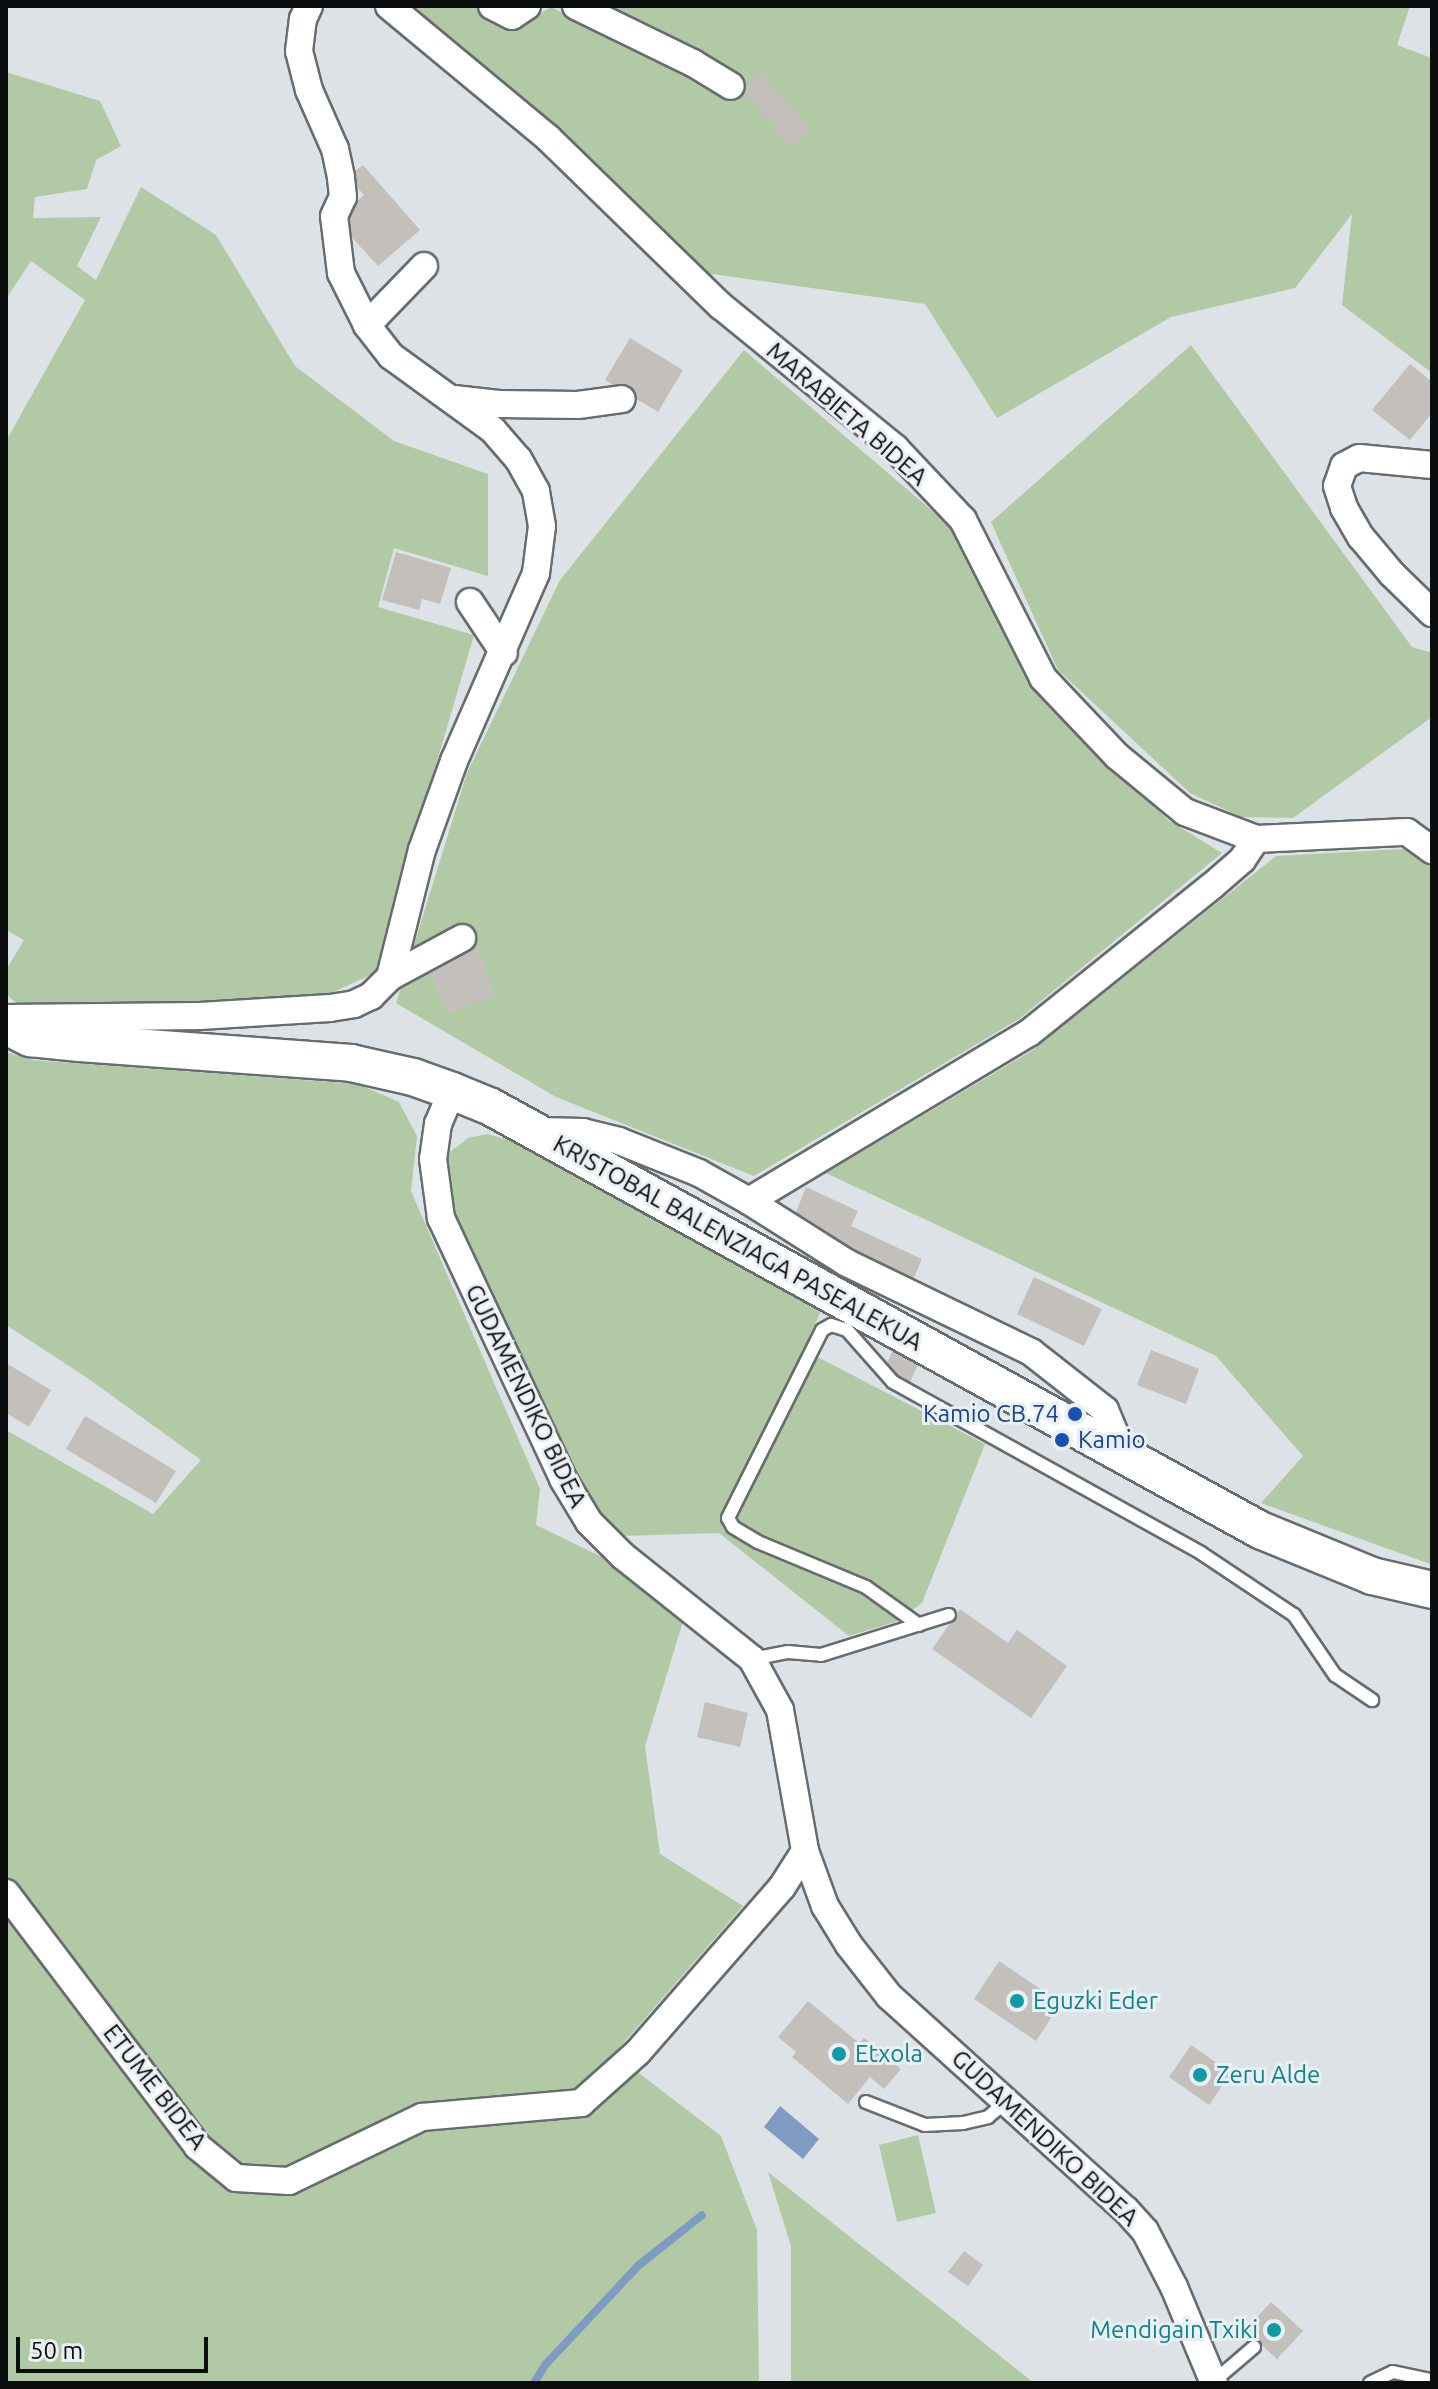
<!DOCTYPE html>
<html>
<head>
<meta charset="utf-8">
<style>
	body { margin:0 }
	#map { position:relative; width:1438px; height:2389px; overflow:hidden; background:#dde2e6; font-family:Ubuntu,sans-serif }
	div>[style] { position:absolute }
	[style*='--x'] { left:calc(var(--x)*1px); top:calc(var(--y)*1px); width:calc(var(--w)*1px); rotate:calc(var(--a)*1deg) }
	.green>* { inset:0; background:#b2c9a5 }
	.water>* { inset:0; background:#809bc1 }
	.stream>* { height:8px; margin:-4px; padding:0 4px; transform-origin:4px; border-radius:4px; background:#809bc1 }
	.building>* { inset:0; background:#c3bfba }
	.roads { filter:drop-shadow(2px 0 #676c6f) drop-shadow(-2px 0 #676c6f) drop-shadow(0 2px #676c6f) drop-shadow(0 -2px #676c6f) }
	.lane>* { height:12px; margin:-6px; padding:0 6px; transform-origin:6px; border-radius:6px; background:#fff }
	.street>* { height:26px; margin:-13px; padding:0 13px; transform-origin:13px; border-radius:13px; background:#fff }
	.secondary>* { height:36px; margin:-18px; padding:0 18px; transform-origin:18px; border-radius:18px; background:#fff }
	.dots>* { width:22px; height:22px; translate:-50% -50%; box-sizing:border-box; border:4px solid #eaeff3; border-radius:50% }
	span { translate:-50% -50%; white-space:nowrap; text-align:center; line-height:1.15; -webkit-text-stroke:6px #eaeff3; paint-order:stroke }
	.street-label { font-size:24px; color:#0b0d0e }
	.transit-label { font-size:24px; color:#164399 }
	.right { translate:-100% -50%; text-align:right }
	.left { translate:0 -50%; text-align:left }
	.culture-label { font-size:24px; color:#0d838f }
	.frame { position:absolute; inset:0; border:8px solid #0b0d0e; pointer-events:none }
	.scale { position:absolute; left:16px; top:2337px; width:192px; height:36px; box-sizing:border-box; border:4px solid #0b0d0e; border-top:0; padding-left:10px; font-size:24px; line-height:28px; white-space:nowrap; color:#0b0d0e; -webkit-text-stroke:6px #eaeff3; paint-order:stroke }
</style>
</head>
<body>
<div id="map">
	<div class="green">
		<div style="clip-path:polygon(406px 6px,478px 6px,516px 28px,551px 7px,596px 30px,615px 6px,1410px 6px,1397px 45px,1432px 58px,1432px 373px,1342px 305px,1352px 214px,1295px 288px,1171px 317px,997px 418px,925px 304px,705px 273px)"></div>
		<div style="clip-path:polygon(6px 72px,100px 101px,121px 146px,96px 160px,87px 189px,35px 197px,33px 218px,101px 217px,77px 266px,96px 280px,141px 187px,216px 235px,295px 366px,394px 441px,488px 474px,488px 576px,394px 548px,378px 607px,474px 635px,375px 973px,331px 993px,226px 1004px,21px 1007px,6px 994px,6px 970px,24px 940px,6px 930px,6px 441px,85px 300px,31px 261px,6px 299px)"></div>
		<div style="clip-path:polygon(1191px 345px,1412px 647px,1432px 653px,1432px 717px,1293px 818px,1241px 817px,1190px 793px,1058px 670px,991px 522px)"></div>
		<div style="clip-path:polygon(744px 350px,950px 526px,1032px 685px,1168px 820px,1222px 853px,1019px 1019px,754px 1176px,556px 1097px,396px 1003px,467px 773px,560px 580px)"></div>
		<div style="clip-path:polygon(1403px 849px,1432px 866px,1430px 1564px,1261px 1503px,1303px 1456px,1216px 1356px,826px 1173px,1030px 1052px,1276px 856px)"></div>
		<div style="clip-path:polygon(6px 1052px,32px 1060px,358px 1084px,399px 1102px,417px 1136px,411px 1191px,540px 1489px,536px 1525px,608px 1560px,684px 1618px,645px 1746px,660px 1854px,743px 1906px,614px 2054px,721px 2136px,757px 2230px,759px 2383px,6px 2383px,6px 1430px,153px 1514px,201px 1460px,86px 1377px,6px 1325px)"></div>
		<div style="clip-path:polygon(487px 1134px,513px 1141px,821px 1310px,804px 1350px,985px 1444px,922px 1603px,895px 1622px,849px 1636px,719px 1533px,621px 1536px,597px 1512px,568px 1464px,455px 1222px,443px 1169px,450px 1152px,468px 1138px)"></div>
		<div style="clip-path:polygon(918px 2135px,936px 2213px,897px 2222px,879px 2145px)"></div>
		<div style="clip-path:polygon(768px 2172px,916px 2289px,1034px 2383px,791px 2383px,791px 2246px)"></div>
	</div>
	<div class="water">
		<div style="clip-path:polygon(780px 2106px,819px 2139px,803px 2159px,764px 2127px)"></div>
	</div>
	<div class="stream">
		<div style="--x:534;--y:2383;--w:22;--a:-58"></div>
		<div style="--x:546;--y:2364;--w:136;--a:-46.8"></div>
		<div style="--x:639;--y:2265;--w:80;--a:-38.4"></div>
	</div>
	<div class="building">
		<div style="clip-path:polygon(762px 73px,810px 131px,790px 147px,743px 89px)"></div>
		<div style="clip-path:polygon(363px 165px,420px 230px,378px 266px,336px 220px,364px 195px,348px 177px)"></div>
		<div style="clip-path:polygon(630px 338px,683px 370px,658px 412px,605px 380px)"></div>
		<div style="clip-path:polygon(1410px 364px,1432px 382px,1432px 413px,1410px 440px,1372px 410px)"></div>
		<div style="clip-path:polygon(396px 552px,451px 568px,440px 604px,422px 599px,419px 610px,382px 600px)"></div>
		<div style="clip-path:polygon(476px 941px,495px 996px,446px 1014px,426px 959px)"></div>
		<div style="clip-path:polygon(806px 1187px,858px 1211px,851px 1226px,922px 1259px,910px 1287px,814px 1238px,818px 1226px,793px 1220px)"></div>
		<div style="clip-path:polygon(1034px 1277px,1102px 1309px,1084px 1346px,1017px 1314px)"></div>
		<div style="clip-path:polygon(893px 1350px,919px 1363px,910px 1382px,884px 1370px)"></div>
		<div style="clip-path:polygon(1151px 1350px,1199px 1369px,1186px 1404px,1137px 1385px)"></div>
		<div style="clip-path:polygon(6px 1363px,51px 1390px,29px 1427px,6px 1413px)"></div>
		<div style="clip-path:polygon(85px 1416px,176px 1471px,156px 1503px,66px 1449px)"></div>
		<div style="clip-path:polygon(960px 1609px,1008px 1643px,1017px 1630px,1067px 1666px,1031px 1718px,932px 1649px)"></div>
		<div style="clip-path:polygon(705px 1702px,748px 1713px,740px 1747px,697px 1737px)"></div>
		<div style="clip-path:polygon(999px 1961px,1061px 2003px,1036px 2041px,974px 1999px)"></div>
		<div style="clip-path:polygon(808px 2001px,859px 2043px,864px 2038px,901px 2069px,884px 2089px,870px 2077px,848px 2104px,792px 2057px,796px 2052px,778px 2037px)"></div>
		<div style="clip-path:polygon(1191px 2045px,1231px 2073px,1209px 2105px,1169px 2077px)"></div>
		<div style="clip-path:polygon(964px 2251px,983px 2265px,968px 2286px,948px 2272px)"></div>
		<div style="clip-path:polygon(1271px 2302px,1303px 2331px,1277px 2359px,1245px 2330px)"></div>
	</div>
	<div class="roads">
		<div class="lane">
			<div style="--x:919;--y:1625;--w:65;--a:-144.4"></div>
			<div style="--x:866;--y:1587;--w:117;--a:-157.4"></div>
			<div style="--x:758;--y:1542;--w:29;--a:-149"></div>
			<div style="--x:733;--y:1527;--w:10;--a:-119"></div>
			<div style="--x:728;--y:1518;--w:210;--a:-63.4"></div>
			<div style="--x:822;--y:1330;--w:10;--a:-29"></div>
			<div style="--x:831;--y:1325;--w:17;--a:17"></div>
			<div style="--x:847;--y:1330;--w:69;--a:48.5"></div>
			<div style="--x:893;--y:1382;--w:352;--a:29"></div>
			<div style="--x:1201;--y:1553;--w:112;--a:33.7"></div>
			<div style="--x:1294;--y:1615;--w:73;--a:55.7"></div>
			<div style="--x:1335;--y:1675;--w:45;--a:34"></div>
			<div style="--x:752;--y:1659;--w:37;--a:-11"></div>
			<div style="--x:788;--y:1652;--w:33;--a:5"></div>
			<div style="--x:821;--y:1655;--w:134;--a:-17.4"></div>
			<div style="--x:866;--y:2102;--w:63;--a:21.3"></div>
			<div style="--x:925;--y:2125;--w:38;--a:-3"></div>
			<div style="--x:963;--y:2123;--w:26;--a:-13"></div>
			<div style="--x:988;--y:2117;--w:25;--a:-40"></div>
			<div style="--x:1213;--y:2382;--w:54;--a:-40.5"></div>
			<div style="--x:1370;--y:2383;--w:25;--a:-26"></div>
			<div style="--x:1393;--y:2372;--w:40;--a:12"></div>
		</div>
		<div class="street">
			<div style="--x:389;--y:6;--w:208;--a:39.7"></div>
			<div style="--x:549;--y:139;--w:240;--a:44.2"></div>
			<div style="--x:721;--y:306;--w:225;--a:39.2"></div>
			<div style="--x:895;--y:448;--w:99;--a:46.6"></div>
			<div style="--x:963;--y:520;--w:177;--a:63.1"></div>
			<div style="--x:1043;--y:678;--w:108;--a:46.5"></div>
			<div style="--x:1117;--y:756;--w:88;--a:39.5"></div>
			<div style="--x:1185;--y:812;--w:76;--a:20.8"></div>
			<div style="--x:1256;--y:839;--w:151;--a:-2.7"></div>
			<div style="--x:1407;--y:832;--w:31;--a:36"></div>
			<div style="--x:492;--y:6;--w:22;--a:27"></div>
			<div style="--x:512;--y:16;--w:18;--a:-34"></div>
			<div style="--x:576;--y:6;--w:130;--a:26"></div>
			<div style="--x:693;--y:63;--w:44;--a:31.2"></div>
			<div style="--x:367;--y:325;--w:82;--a:-46"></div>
			<div style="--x:454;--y:399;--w:45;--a:6.3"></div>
			<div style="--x:499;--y:404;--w:79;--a:0.7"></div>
			<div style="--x:578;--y:405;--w:44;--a:-7.8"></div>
			<div style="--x:1432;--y:465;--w:73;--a:-174.5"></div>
			<div style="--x:1359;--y:458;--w:17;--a:152"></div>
			<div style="--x:1344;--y:466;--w:21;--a:109"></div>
			<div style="--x:1337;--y:486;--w:23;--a:72"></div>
			<div style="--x:1344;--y:508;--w:34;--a:60"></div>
			<div style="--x:1361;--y:537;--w:48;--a:50"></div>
			<div style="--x:1392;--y:574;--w:56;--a:44.3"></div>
			<div style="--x:470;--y:602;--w:61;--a:56.3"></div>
			<div style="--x:390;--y:977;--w:82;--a:-28.4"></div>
			<div style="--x:6;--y:1018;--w:194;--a:-0.6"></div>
			<div style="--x:200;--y:1016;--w:130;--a:-3.5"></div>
			<div style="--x:330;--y:1008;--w:24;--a:-9"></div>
			<div style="--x:354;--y:1004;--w:19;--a:-25"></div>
			<div style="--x:371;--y:996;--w:27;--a:-45"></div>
			<div style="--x:390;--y:977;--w:131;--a:-75.9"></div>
			<div style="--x:422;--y:850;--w:95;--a:-70.2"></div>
			<div style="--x:454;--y:761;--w:205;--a:-66.4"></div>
			<div style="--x:536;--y:573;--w:47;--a:-82.7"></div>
			<div style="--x:542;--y:526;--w:36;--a:-100"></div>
			<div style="--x:536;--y:491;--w:37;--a:-119"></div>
			<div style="--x:518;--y:459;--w:38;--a:-131"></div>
			<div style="--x:493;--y:430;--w:126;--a:-144"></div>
			<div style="--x:391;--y:356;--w:39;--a:-128"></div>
			<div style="--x:367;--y:325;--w:58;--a:-116.6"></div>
			<div style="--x:341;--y:273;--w:57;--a:-97"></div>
			<div style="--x:334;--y:216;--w:21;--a:-65"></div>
			<div style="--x:343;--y:197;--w:20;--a:-96"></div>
			<div style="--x:341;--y:177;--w:29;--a:-102"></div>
			<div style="--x:335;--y:149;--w:64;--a:-113.8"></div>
			<div style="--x:309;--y:90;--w:40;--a:-104.4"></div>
			<div style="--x:299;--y:51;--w:32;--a:-83"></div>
			<div style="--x:303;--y:19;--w:14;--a:-65"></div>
			<div style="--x:452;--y:1091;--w:36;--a:113"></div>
			<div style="--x:438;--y:1124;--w:35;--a:98"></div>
			<div style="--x:433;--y:1159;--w:60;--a:82.3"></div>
			<div style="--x:441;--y:1218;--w:288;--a:64.9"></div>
			<div style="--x:563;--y:1479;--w:50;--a:58.8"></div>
			<div style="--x:589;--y:1522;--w:48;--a:45"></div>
			<div style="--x:623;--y:1556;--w:165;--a:38.6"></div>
			<div style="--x:752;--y:1659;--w:58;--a:61.2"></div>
			<div style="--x:780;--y:1710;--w:143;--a:79.9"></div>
			<div style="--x:805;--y:1851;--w:59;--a:70"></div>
			<div style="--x:825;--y:1906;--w:46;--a:58.4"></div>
			<div style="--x:849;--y:1945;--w:65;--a:51.9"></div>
			<div style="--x:889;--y:1996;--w:319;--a:42.1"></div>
			<div style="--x:1126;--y:2210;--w:28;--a:48"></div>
			<div style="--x:1145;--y:2231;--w:63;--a:62.6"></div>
			<div style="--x:1174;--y:2287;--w:104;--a:67.4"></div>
			<div style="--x:538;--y:1131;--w:45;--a:1.3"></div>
			<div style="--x:583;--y:1132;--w:37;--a:14"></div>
			<div style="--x:619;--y:1141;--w:86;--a:21.8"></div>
			<div style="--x:699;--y:1173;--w:57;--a:29.2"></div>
			<div style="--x:1125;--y:1458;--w:52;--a:-112.6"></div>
			<div style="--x:1105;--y:1410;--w:94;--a:-141.9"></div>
			<div style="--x:1031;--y:1352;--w:204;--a:-154.2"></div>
			<div style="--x:847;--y:1263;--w:116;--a:-147.7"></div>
			<div style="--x:749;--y:1201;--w:327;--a:-31"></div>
			<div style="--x:1029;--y:1033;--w:235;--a:-38.8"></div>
			<div style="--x:1212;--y:886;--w:40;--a:-41"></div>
			<div style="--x:1242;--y:860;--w:25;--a:-56"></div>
			<div style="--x:6;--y:1893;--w:317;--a:52.9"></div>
			<div style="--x:197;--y:2146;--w:50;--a:39.4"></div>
			<div style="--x:236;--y:2178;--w:53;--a:3.2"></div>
			<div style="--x:289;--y:2181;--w:148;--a:-25.7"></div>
			<div style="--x:422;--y:2117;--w:160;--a:-5"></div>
			<div style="--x:581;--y:2103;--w:76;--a:-41.8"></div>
			<div style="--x:638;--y:2052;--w:219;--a:-48.9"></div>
			<div style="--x:782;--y:1887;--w:43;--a:-57.4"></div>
		</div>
		<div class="secondary">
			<div style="--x:6;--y:1026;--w:27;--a:27"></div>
			<div style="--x:30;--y:1038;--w:50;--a:5.7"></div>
			<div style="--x:80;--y:1043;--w:272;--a:4.2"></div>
			<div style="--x:351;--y:1063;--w:64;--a:12.7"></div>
			<div style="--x:413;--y:1077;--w:41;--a:19.7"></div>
			<div style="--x:452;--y:1091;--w:42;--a:22.3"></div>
			<div style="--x:491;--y:1107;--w:878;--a:28.81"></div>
			<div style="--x:1260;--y:1530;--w:121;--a:22.3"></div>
			<div style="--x:1372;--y:1576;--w:62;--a:13.1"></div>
		</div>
	</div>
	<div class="dots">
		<div style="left:1075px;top:1414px;background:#1a4fb4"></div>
		<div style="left:1062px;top:1440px;background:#1a4fb4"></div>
		<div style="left:1017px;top:2001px;background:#0f9aa8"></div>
		<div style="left:839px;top:2054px;background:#0f9aa8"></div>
		<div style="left:1200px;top:2075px;background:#0f9aa8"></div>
		<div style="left:1274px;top:2330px;background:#0f9aa8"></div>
	</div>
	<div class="street-label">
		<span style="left:847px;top:414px;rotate:41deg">MARABIETA BIDEA</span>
		<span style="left:738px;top:1243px;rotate:29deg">KRISTOBAL BALENZIAGA PASEALEKUA</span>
		<span style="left:526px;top:1396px;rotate:64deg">GUDAMENDIKO BIDEA</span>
		<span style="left:155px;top:2087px;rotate:52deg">ETUME BIDEA</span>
		<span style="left:1045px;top:2138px;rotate:43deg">GUDAMENDIKO BIDEA</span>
	</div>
	<div class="transit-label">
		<span class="right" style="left:1059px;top:1414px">Kamio CB.74</span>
		<span class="left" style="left:1078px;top:1440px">Kamio</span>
	</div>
	<div class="culture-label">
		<span class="left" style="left:1033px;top:2001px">Eguzki Eder</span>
		<span class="left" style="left:855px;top:2054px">Etxola</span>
		<span class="left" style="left:1216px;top:2075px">Zeru Alde</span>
		<span class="right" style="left:1258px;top:2330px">Mendigain Txiki</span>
	</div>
	<div class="frame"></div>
	<div class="scale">50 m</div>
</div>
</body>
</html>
